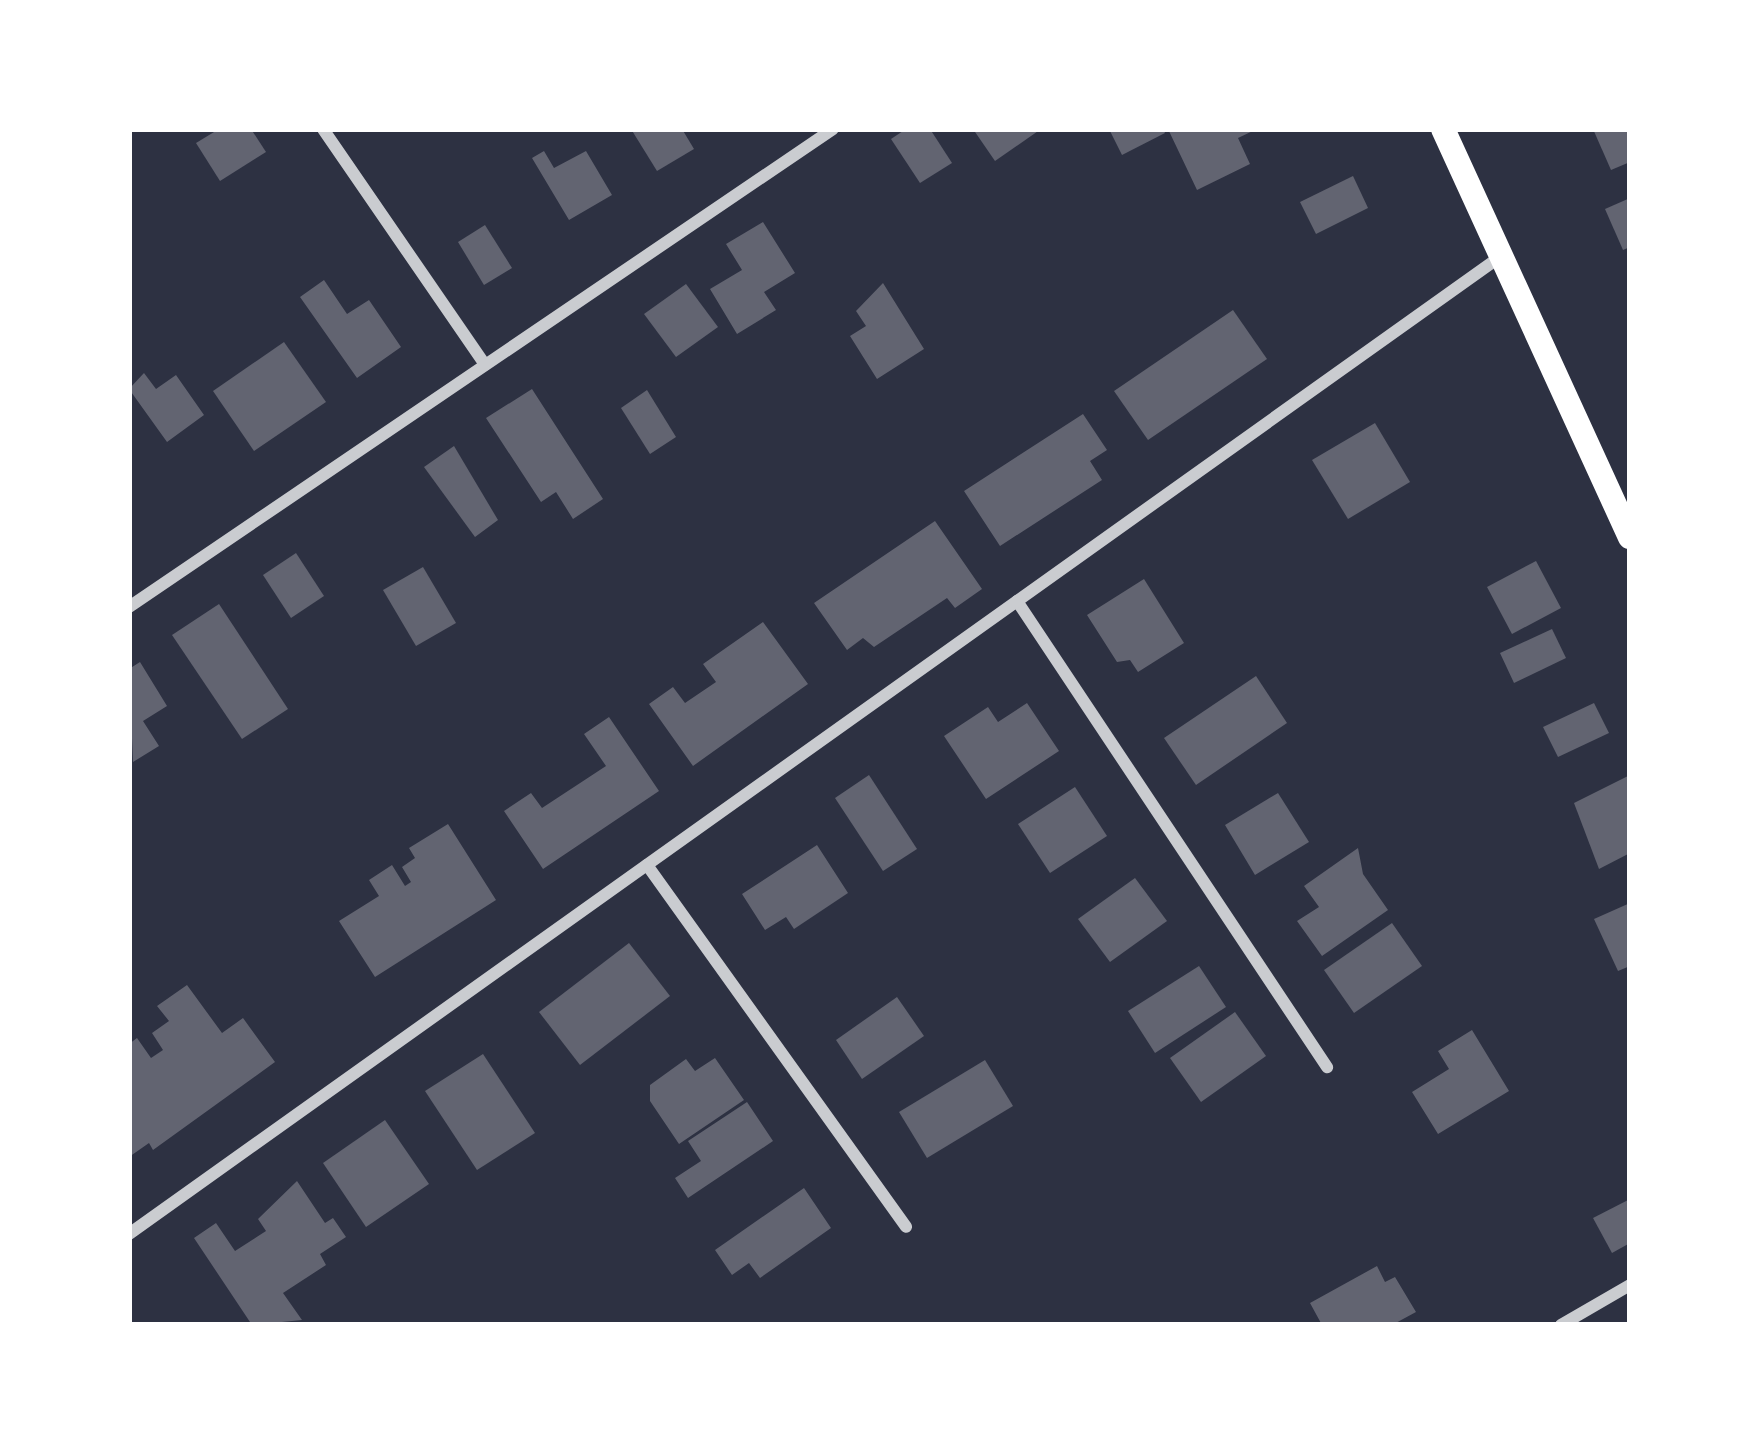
<!DOCTYPE html>
<html>
<head>
<meta charset="utf-8">
<style>
	body { margin:0 }
	#map { position:relative; width:1759px; height:1454px; overflow:hidden; background:#2d3142; font-family:Commissioner,sans-serif }
	div>[style] { position:absolute }
	[style*='--x'] { left:calc(var(--x)*1px); top:calc(var(--y)*1px); width:calc(var(--w)*1px); rotate:calc(var(--a)*1deg) }
	.building>* { inset:0; background:#626471 }
	.minor>* { height:12px; margin:-6px; padding:0 6px; transform-origin:6px; border-radius:6px; background:#caccd0 }
	.secondary>* { height:24px; margin:-12px; padding:0 12px; transform-origin:12px; border-radius:12px; background:#fff }
	span { translate:-50% -50%; white-space:nowrap; text-align:center; line-height:1.15; -webkit-text-stroke:9px #fff; paint-order:stroke }
	.frame { position:absolute; inset:0; border:132px solid #fff; pointer-events:none }
</style>
</head>
<body>
<div id="map">
	<div class="building">
		<div style="clip-path:polygon(219px 129px,251px 129px,266px 152px,220px 181px,196px 143px)"></div>
		<div style="clip-path:polygon(631px 129px,682px 129px,694px 149px,657px 171px)"></div>
		<div style="clip-path:polygon(906px 129px,930px 129px,952px 163px,920px 183px,891px 139px)"></div>
		<div style="clip-path:polygon(973px 129px,1041px 129px,995px 161px)"></div>
		<div style="clip-path:polygon(1109px 129px,1163px 129px,1165px 133px,1122px 155px)"></div>
		<div style="clip-path:polygon(1168px 129px,1257px 129px,1238px 138px,1250px 164px,1197px 190px)"></div>
		<div style="clip-path:polygon(1593px 129px,1630px 129px,1630px 162px,1611px 170px)"></div>
		<div style="clip-path:polygon(544px 151px,554px 168px,586px 151px,612px 195px,569px 220px,532px 158px)"></div>
		<div style="clip-path:polygon(1353px 176px,1368px 208px,1316px 234px,1300px 202px)"></div>
		<div style="clip-path:polygon(1630px 198px,1630px 247px,1623px 250px,1605px 209px)"></div>
		<div style="clip-path:polygon(763px 222px,795px 273px,764px 292px,776px 310px,737px 334px,710px 289px,742px 270px,726px 244px)"></div>
		<div style="clip-path:polygon(485px 225px,512px 268px,484px 285px,458px 242px)"></div>
		<div style="clip-path:polygon(324px 280px,347px 314px,369px 300px,401px 347px,357px 378px,300px 297px)"></div>
		<div style="clip-path:polygon(883px 283px,924px 349px,877px 379px,850px 336px,866px 326px,856px 311px)"></div>
		<div style="clip-path:polygon(686px 284px,718px 327px,676px 357px,644px 314px)"></div>
		<div style="clip-path:polygon(1233px 310px,1267px 359px,1148px 440px,1114px 391px)"></div>
		<div style="clip-path:polygon(284px 342px,326px 402px,254px 451px,213px 391px)"></div>
		<div style="clip-path:polygon(144px 373px,156px 389px,176px 375px,204px 415px,167px 442px,129px 389px)"></div>
		<div style="clip-path:polygon(532px 389px,603px 499px,573px 519px,556px 492px,541px 502px,486px 418px)"></div>
		<div style="clip-path:polygon(647px 390px,676px 437px,650px 454px,621px 408px)"></div>
		<div style="clip-path:polygon(1083px 414px,1107px 450px,1090px 461px,1102px 480px,1000px 546px,964px 491px)"></div>
		<div style="clip-path:polygon(1375px 423px,1410px 482px,1348px 519px,1312px 460px)"></div>
		<div style="clip-path:polygon(454px 446px,498px 520px,475px 537px,424px 467px)"></div>
		<div style="clip-path:polygon(935px 521px,982px 589px,955px 608px,947px 598px,874px 647px,863px 638px,847px 650px,814px 603px)"></div>
		<div style="clip-path:polygon(296px 553px,324px 596px,291px 618px,263px 575px)"></div>
		<div style="clip-path:polygon(1536px 561px,1561px 608px,1512px 634px,1487px 587px)"></div>
		<div style="clip-path:polygon(423px 567px,456px 623px,416px 646px,383px 590px)"></div>
		<div style="clip-path:polygon(1144px 579px,1184px 643px,1138px 672px,1130px 660px,1117px 662px,1087px 615px)"></div>
		<div style="clip-path:polygon(219px 604px,288px 709px,242px 739px,172px 635px)"></div>
		<div style="clip-path:polygon(763px 622px,808px 684px,693px 766px,649px 704px,673px 687px,685px 703px,716px 682px,703px 664px)"></div>
		<div style="clip-path:polygon(1552px 629px,1566px 658px,1514px 683px,1500px 653px)"></div>
		<div style="clip-path:polygon(140px 662px,167px 706px,143px 721px,159px 746px,133px 762px,129px 669px)"></div>
		<div style="clip-path:polygon(1256px 676px,1287px 723px,1196px 785px,1164px 738px)"></div>
		<div style="clip-path:polygon(1027px 703px,1059px 751px,986px 799px,944px 736px,988px 707px,998px 722px)"></div>
		<div style="clip-path:polygon(1594px 703px,1609px 733px,1558px 757px,1543px 727px)"></div>
		<div style="clip-path:polygon(609px 717px,659px 791px,543px 869px,504px 811px,531px 793px,542px 808px,606px 766px,584px 734px)"></div>
		<div style="clip-path:polygon(869px 775px,917px 849px,883px 871px,835px 798px)"></div>
		<div style="clip-path:polygon(1630px 775px,1630px 853px,1599px 869px,1574px 803px)"></div>
		<div style="clip-path:polygon(1075px 787px,1107px 836px,1050px 873px,1018px 824px)"></div>
		<div style="clip-path:polygon(1278px 793px,1309px 842px,1255px 875px,1225px 825px)"></div>
		<div style="clip-path:polygon(448px 824px,496px 900px,375px 977px,339px 921px,379px 896px,369px 880px,392px 865px,405px 886px,411px 882px,402px 867px,415px 858px,409px 848px)"></div>
		<div style="clip-path:polygon(817px 845px,848px 893px,794px 929px,786px 917px,765px 930px,742px 894px)"></div>
		<div style="clip-path:polygon(1358px 848px,1363px 874px,1388px 910px,1322px 956px,1297px 921px,1319px 907px,1304px 886px)"></div>
		<div style="clip-path:polygon(1135px 878px,1167px 921px,1110px 962px,1078px 919px)"></div>
		<div style="clip-path:polygon(1630px 903px,1630px 966px,1618px 971px,1594px 919px)"></div>
		<div style="clip-path:polygon(1392px 923px,1422px 966px,1354px 1013px,1324px 970px)"></div>
		<div style="clip-path:polygon(629px 943px,670px 996px,580px 1065px,539px 1012px)"></div>
		<div style="clip-path:polygon(1199px 966px,1226px 1007px,1155px 1053px,1128px 1011px)"></div>
		<div style="clip-path:polygon(187px 985px,222px 1033px,243px 1018px,275px 1062px,153px 1150px,149px 1143px,129px 1157px,129px 1044px,137px 1038px,151px 1058px,163px 1050px,152px 1033px,169px 1021px,157px 1006px)"></div>
		<div style="clip-path:polygon(897px 997px,924px 1036px,862px 1079px,836px 1040px)"></div>
		<div style="clip-path:polygon(1235px 1012px,1266px 1056px,1201px 1102px,1170px 1058px)"></div>
		<div style="clip-path:polygon(1472px 1030px,1509px 1091px,1438px 1134px,1412px 1092px,1449px 1069px,1438px 1051px)"></div>
		<div style="clip-path:polygon(483px 1054px,535px 1133px,477px 1170px,425px 1091px)"></div>
		<div style="clip-path:polygon(715px 1058px,744px 1100px,679px 1144px,650px 1101px,650px 1085px,686px 1059px,695px 1071px)"></div>
		<div style="clip-path:polygon(985px 1060px,1013px 1106px,927px 1158px,899px 1112px)"></div>
		<div style="clip-path:polygon(747px 1102px,773px 1141px,688px 1198px,675px 1178px,701px 1161px,688px 1141px)"></div>
		<div style="clip-path:polygon(385px 1120px,429px 1184px,366px 1227px,323px 1163px)"></div>
		<div style="clip-path:polygon(297px 1181px,325px 1223px,333px 1218px,346px 1237px,320px 1254px,326px 1265px,283px 1293px,302px 1320px,252px 1325px,194px 1238px,216px 1223px,235px 1251px,266px 1231px,258px 1219px)"></div>
		<div style="clip-path:polygon(804px 1188px,831px 1228px,760px 1278px,749px 1263px,732px 1275px,715px 1250px)"></div>
		<div style="clip-path:polygon(1630px 1199px,1630px 1243px,1612px 1253px,1593px 1218px)"></div>
		<div style="clip-path:polygon(1377px 1266px,1385px 1282px,1395px 1277px,1416px 1312px,1392px 1325px,1322px 1325px,1310px 1303px)"></div>
	</div>
	<div class="minor">
		<div style="--x:323;--y:129;--w:286;--a:55.5"></div>
		<div style="--x:1017;--y:601;--w:560;--a:56.37"></div>
		<div style="--x:129;--y:607;--w:851;--a:-34.18"></div>
		<div style="--x:647;--y:865;--w:445;--a:54.4"></div>
		<div style="--x:129;--y:1234;--w:1685;--a:-35.48"></div>
		<div style="--x:1561;--y:1325;--w:80;--a:-30.1"></div>
	</div>
	<div class="secondary">
		<div style="--x:1443;--y:129;--w:449;--a:65.4"></div>
	</div>
	<div class="frame"></div>
</div>
</body>
</html>
